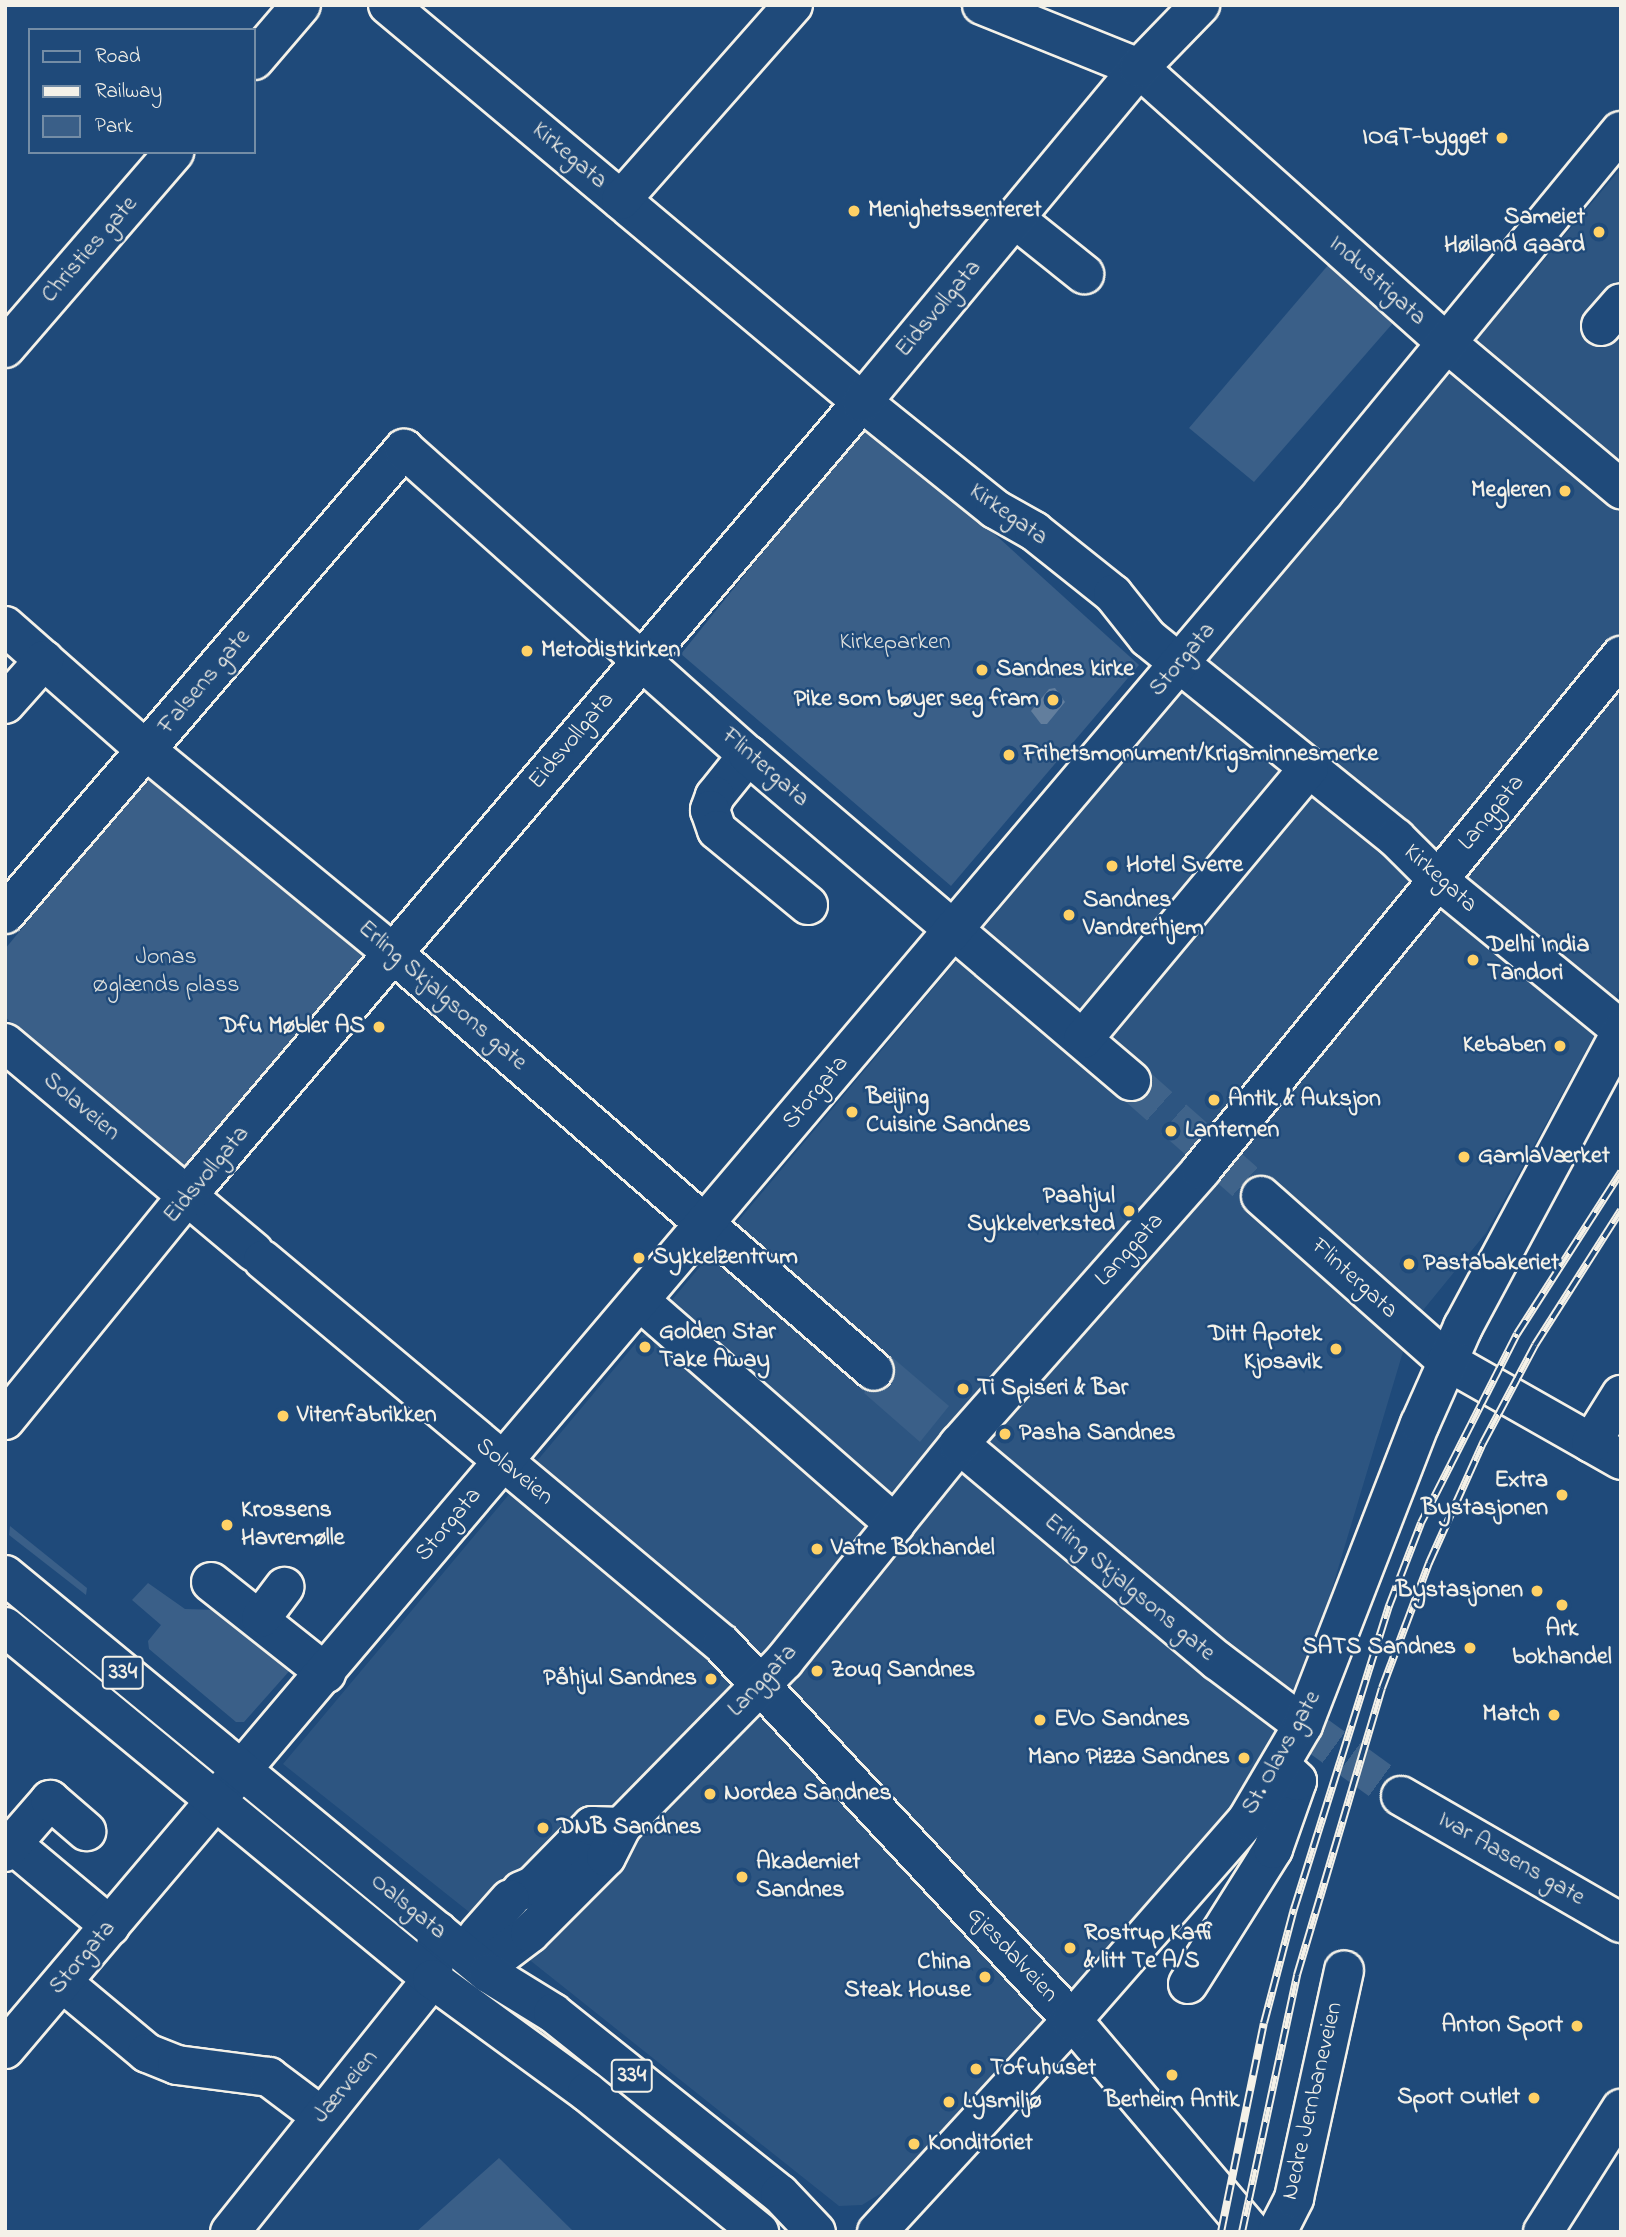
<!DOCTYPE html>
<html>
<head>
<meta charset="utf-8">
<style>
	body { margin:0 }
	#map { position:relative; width:1626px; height:2237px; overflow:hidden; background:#1f4a7a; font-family:"Indie Flower",sans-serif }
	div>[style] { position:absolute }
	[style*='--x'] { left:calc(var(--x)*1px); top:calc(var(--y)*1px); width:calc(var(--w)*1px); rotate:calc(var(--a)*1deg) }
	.built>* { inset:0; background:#2d5581 }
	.green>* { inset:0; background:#3a5f88 }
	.water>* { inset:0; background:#627e9d }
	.minor-tunnel>* { height:38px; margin-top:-19px; transform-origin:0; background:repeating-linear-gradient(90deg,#3f638a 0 38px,transparent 0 57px) }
	.roads { filter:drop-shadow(2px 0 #f4f1e8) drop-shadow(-2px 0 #f4f1e8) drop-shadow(0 2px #f4f1e8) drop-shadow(0 -2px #f4f1e8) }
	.minor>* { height:38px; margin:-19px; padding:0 19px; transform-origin:19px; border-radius:19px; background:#1f4a7a }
	.major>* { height:38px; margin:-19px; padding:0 19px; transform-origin:19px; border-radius:19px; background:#1f4a7a }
	.rail>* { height:8px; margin-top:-4px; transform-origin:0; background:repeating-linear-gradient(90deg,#1f4a7a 0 16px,#f4f1e8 0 32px); box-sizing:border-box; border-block:2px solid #f4f1e8 }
	.dots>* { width:19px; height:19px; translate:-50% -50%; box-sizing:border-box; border:4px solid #1f4a7a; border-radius:50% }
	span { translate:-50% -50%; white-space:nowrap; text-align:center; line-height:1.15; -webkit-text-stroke:5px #1f4a7a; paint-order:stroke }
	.shield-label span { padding:2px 5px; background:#1f4a7a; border:2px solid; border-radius:5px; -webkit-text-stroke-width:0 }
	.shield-label { font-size:23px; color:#f4f1e8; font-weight:700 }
	.poi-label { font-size:24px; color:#f4f1e8; font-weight:700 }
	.right { translate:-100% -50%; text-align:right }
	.left { translate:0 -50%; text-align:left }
	.street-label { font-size:24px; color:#f4f1e8 }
	.park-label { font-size:24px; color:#e1e2de }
	.frame { position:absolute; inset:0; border:7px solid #f4f1e8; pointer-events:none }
	.legend { position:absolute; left:28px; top:28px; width:228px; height:126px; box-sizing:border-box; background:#1f4a7a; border:2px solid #748da6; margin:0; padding:9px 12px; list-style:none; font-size:21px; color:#f4f1e8 }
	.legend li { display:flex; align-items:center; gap:14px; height:35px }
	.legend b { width:35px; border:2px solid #748da6 }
</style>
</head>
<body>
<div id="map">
	<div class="built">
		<div style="clip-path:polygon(1621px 168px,1621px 987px,1486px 1233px,1411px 1325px,1290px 1729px,1249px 1808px,916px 2172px,862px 2205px,839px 2206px,283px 1764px)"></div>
	</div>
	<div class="green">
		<div style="clip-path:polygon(1329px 264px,1393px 323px,1254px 482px,1189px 428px)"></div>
		<div style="clip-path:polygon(869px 420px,1139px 665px,951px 886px,681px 654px)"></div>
		<div style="clip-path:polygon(150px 772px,362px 956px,183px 1168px,5px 1017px,5px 949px)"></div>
		<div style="clip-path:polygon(893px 1358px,949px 1406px,920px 1442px,864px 1393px)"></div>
		<div style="clip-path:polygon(10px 1526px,87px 1588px,86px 1595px,9px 1535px)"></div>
		<div style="clip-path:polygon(148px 1583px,185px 1609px,221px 1610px,292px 1668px,244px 1722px,236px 1722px,149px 1649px,148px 1641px,161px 1625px,132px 1600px)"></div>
		<div style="clip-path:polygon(499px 2158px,574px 2232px,416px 2232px)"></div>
	</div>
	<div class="water">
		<div style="clip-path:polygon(1055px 688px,1065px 702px,1047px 724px,1041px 724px,1031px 711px,1049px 689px)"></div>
	</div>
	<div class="minor-tunnel">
		<div style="--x:1131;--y:1081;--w:174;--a:41.5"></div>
		<div style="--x:1303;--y:1725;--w:121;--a:35.9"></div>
	</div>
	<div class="roads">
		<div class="minor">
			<div style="--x:388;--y:5;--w:618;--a:39.95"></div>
			<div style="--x:862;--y:402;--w:171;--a:38.8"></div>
			<div style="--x:995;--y:509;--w:45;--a:29.4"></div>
			<div style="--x:1034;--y:531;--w:101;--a:38.6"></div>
			<div style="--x:1113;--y:594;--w:56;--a:51.5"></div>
			<div style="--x:1148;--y:638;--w:319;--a:38.9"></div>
			<div style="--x:1396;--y:838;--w:59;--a:45"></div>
			<div style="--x:1438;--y:880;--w:237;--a:39.3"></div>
			<div style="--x:982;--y:5;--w:169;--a:21.9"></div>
			<div style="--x:1139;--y:68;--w:414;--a:41.8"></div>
			<div style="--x:1448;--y:344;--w:226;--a:40"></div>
			<div style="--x:254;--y:60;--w:72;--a:-49.5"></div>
			<div style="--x:621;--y:200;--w:260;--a:-48.6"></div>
			<div style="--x:1014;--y:218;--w:90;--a:38.7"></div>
			<div style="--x:1601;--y:326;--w:30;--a:-49"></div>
			<div style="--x:5;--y:348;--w:259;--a:-49.2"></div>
			<div style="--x:5;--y:626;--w:189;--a:41.4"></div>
			<div style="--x:147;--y:751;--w:321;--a:39.4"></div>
			<div style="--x:395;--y:955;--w:634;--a:40.97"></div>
			<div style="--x:5;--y:704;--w:59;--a:-48.4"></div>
			<div style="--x:748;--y:755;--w:53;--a:128.8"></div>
			<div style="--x:715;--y:796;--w:15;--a:110"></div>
			<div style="--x:710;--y:810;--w:21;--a:71"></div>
			<div style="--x:717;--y:830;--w:118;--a:39.5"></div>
			<div style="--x:5;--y:914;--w:613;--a:-49.37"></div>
			<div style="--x:404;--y:449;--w:460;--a:41.7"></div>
			<div style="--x:748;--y:755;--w:503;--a:40.4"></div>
			<div style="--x:1083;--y:1039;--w:353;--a:-50.2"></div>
			<div style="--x:5;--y:1043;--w:325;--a:40"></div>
			<div style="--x:1261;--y:1196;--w:249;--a:41.6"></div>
			<div style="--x:1447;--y:1361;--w:200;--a:29.6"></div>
			<div style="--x:263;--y:1260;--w:598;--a:39.92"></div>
			<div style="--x:722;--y:1644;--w:514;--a:47.05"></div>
			<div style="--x:1072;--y:2020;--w:278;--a:49.7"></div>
			<div style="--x:640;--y:1301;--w:339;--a:41.2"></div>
			<div style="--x:5;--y:1420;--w:312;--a:-50.9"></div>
			<div style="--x:202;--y:1178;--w:1019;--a:-49.62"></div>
			<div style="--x:862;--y:402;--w:434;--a:-50.3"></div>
			<div style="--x:1139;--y:68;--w:88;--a:-45.9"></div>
			<div style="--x:1591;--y:1443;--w:57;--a:-58"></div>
			<div style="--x:959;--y:1444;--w:338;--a:40"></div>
			<div style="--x:1218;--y:1661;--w:106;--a:37"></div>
			<div style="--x:211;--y:1582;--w:147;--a:38.4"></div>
			<div style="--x:261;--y:1618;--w:39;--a:-53"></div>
			<div style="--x:1401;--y:1796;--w:254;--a:30"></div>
			<div style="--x:12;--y:1844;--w:128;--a:39.9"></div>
			<div style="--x:5;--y:1852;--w:69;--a:-49.1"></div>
			<div style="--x:50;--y:1800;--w:48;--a:40.7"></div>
			<div style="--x:521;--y:1891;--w:13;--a:-23"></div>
			<div style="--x:533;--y:1886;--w:84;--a:-45.5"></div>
			<div style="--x:592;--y:1826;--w:29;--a:2"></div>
			<div style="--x:478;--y:1935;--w:48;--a:-48.4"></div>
			<div style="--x:501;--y:1955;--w:36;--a:-37"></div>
			<div style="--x:530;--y:1933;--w:107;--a:-45"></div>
			<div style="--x:606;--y:1857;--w:34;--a:-63"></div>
			<div style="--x:621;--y:1827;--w:233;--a:-45.5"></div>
			<div style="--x:784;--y:1661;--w:279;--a:-51.1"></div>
			<div style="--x:959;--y:1444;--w:366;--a:-48.5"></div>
			<div style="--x:1201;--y:1170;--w:664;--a:-50.75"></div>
			<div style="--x:63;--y:1983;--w:109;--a:39.8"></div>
			<div style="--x:147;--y:2053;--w:32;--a:22"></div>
			<div style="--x:177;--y:2065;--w:93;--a:7.4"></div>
			<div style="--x:269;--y:2077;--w:65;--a:36.9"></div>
			<div style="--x:1188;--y:1984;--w:160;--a:-57.8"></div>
			<div style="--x:1273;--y:1849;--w:72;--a:-70.6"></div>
			<div style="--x:1297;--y:1781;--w:23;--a:-137"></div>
			<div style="--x:5;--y:2049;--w:2041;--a:-49.73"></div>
			<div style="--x:1324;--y:492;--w:467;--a:-50.6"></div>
			<div style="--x:230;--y:2232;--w:324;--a:-51.4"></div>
			<div style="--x:432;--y:1979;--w:48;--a:-82.9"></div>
			<div style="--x:877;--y:2232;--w:288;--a:-47.4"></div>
			<div style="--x:1072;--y:2020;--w:266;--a:-48.8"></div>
			<div style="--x:1247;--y:1820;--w:110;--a:-59.5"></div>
			<div style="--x:1303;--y:1725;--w:323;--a:-68.8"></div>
			<div style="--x:1420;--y:1424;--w:106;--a:-66.1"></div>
			<div style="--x:1463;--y:1327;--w:335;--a:-61.8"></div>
			<div style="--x:1277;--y:2232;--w:38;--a:-63"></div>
			<div style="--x:1294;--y:2198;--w:233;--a:-77.6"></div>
			<div style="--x:1543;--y:2232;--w:146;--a:-57.6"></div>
		</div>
		<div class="major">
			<div style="--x:5;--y:1575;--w:626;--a:39.49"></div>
			<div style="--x:488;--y:1973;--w:76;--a:31.6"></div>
			<div style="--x:553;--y:2013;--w:290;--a:38.6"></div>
			<div style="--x:780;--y:2194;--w:52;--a:46.5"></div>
			<div style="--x:5;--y:1627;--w:553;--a:39.5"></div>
			<div style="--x:432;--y:1979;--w:192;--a:36.1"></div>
			<div style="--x:587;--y:2092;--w:222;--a:39.1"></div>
		</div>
	</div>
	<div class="rail">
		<div style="--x:1221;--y:2232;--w:213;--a:-78.4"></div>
		<div style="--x:1264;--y:2023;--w:118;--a:-75.3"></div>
		<div style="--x:1294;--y:1909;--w:318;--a:-72.6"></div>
		<div style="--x:1389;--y:1606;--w:89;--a:-68.9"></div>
		<div style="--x:1421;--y:1523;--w:212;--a:-63.1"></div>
		<div style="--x:1517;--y:1334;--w:193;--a:-57.3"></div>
		<div style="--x:1242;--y:2232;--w:263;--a:-77.9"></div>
		<div style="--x:1297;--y:1975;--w:299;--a:-73.5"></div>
		<div style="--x:1382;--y:1688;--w:134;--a:-69.4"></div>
		<div style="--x:1429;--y:1563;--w:132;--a:-65.8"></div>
		<div style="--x:1483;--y:1443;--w:111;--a:-62"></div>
		<div style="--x:1535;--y:1345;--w:160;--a:-57.5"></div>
	</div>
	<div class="dots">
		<div style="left:1502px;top:138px;background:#ffd166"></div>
		<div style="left:854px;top:211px;background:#ffd166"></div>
		<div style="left:1599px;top:232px;background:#ffd166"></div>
		<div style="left:1565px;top:491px;background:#ffd166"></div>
		<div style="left:527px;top:651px;background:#ffd166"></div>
		<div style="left:982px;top:670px;background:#ffd166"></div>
		<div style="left:1053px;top:700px;background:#ffd166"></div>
		<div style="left:1009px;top:755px;background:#ffd166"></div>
		<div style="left:1112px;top:866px;background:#ffd166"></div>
		<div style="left:1069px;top:915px;background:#ffd166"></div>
		<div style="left:1473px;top:960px;background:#ffd166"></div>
		<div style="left:379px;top:1027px;background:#ffd166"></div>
		<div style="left:1560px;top:1046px;background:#ffd166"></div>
		<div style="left:1214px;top:1100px;background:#ffd166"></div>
		<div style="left:852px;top:1112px;background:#ffd166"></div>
		<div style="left:1171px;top:1131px;background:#ffd166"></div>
		<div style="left:1464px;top:1157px;background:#ffd166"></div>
		<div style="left:1129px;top:1211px;background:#ffd166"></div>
		<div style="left:639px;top:1258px;background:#ffd166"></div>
		<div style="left:1409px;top:1264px;background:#ffd166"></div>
		<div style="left:645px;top:1347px;background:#ffd166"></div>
		<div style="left:1336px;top:1349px;background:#ffd166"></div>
		<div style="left:963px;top:1389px;background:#ffd166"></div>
		<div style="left:283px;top:1416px;background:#ffd166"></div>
		<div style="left:1005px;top:1434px;background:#ffd166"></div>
		<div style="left:1562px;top:1495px;background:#ffd166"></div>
		<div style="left:227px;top:1525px;background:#ffd166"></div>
		<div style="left:817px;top:1549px;background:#ffd166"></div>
		<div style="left:1537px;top:1591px;background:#ffd166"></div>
		<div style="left:1562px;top:1605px;background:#ffd166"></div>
		<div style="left:1470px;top:1648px;background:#ffd166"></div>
		<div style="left:817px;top:1671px;background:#ffd166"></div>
		<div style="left:711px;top:1679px;background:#ffd166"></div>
		<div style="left:1554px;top:1715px;background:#ffd166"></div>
		<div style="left:1040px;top:1720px;background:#ffd166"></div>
		<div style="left:1244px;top:1758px;background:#ffd166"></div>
		<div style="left:710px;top:1794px;background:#ffd166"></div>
		<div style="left:543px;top:1828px;background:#ffd166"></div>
		<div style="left:742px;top:1877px;background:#ffd166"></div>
		<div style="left:1070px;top:1948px;background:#ffd166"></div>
		<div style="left:985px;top:1977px;background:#ffd166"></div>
		<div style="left:1577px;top:2026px;background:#ffd166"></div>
		<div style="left:976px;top:2069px;background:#ffd166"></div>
		<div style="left:1172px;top:2075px;background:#ffd166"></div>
		<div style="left:1534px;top:2098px;background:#ffd166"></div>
		<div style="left:949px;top:2102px;background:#ffd166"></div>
		<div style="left:914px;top:2144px;background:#ffd166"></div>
	</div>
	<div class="shield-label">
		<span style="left:123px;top:1673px">334</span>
		<span style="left:632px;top:2076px">334</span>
	</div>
	<div class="poi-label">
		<span class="right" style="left:1488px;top:138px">IOGT-bygget</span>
		<span class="left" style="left:868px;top:211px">Menighetssenteret</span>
		<span class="right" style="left:1585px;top:232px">Sameiet<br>Høiland Gaard</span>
		<span class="right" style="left:1551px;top:491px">Megleren</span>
		<span class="left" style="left:541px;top:651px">Metodistkirken</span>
		<span class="left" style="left:996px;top:670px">Sandnes kirke</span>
		<span class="right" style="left:1039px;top:700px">Pike som bøyer seg fram</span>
		<span class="left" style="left:1023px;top:755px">Frihetsmonument/Krigsminnesmerke</span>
		<span class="left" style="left:1126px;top:866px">Hotel Sverre</span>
		<span class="left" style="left:1083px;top:915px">Sandnes<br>Vandrerhjem</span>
		<span class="left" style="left:1487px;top:960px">Delhi India<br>Tandori</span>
		<span class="right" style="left:365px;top:1027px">Dfu Møbler AS</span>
		<span class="right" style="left:1546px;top:1046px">Kebaben</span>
		<span class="left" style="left:866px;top:1112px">Beijing<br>Cuisine Sandnes</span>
		<span class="left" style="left:1228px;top:1100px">Antik &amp; Auksjon</span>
		<span class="left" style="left:1185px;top:1131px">Lanternen</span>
		<span class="left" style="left:1478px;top:1157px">GamlaVærket</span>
		<span class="right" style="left:1115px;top:1211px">Paahjul<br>Sykkelverksted</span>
		<span class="left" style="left:653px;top:1258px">Sykkelzentrum</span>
		<span class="left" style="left:1423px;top:1264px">Pastabakeriet</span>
		<span class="left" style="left:659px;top:1347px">Golden Star<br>Take Away</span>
		<span class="right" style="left:1322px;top:1349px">Ditt Apotek<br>Kjosavik</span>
		<span class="left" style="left:977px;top:1389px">Ti Spiseri &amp; Bar</span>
		<span class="left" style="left:297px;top:1416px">Vitenfabrikken</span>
		<span class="left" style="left:1019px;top:1434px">Pasha Sandnes</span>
		<span class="right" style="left:1548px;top:1495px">Extra<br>Bystasjonen</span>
		<span class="left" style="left:241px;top:1525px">Krossens<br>Havremølle</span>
		<span class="left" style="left:831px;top:1549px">Vatne Bokhandel</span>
		<span class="right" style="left:1523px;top:1591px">Bystasjonen</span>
		<span style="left:1562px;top:1644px">Ark<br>bokhandel</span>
		<span class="right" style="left:1456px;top:1648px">SATS Sandnes</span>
		<span class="left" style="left:831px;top:1671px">Zouq Sandnes</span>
		<span class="right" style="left:697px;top:1679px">Påhjul Sandnes</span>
		<span class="right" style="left:1540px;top:1715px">Match</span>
		<span class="left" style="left:1054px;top:1720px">EVO Sandnes</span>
		<span class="right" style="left:1230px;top:1758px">Mano Pizza Sandnes</span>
		<span class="left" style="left:724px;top:1794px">Nordea Sandnes</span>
		<span class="left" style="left:557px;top:1828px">DNB Sandnes</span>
		<span class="left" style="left:756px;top:1877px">Akademiet<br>Sandnes</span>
		<span class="left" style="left:1084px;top:1948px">Rostrup Kaffi<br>&amp; litt Te A/S</span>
		<span class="right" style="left:971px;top:1977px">China<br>Steak House</span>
		<span class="right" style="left:1563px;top:2026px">Anton Sport</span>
		<span class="left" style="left:990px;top:2069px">Tofuhuset</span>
		<span class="right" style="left:1520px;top:2098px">Sport Outlet</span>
		<span style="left:1172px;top:2101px">Berheim Antik</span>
		<span class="left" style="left:963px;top:2102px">Lysmiljø</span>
		<span class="left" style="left:928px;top:2144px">Konditoriet</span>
	</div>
	<div class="street-label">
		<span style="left:569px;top:156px;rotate:40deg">Kirkegata</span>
		<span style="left:90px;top:250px;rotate:-49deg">Christies gate</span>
		<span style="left:1377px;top:281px;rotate:42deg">Industrigata</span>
		<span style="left:939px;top:309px;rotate:-50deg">Eidsvollgata</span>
		<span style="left:1008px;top:515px;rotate:35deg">Kirkegata</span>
		<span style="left:1183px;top:660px;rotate:-50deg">Storgata</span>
		<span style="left:205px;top:682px;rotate:-50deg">Falsens gate</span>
		<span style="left:572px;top:741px;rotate:-50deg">Eidsvollgata</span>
		<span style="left:765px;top:768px;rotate:41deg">Flintergata</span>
		<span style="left:1492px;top:813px;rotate:-51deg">Langgata</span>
		<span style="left:1440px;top:879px;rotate:42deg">Kirkegata</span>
		<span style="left:442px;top:996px;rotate:41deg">Erling Skjalgsons gate</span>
		<span style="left:816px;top:1093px;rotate:-50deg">Storgata</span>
		<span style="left:81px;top:1107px;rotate:40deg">Solaveien</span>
		<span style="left:207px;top:1175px;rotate:-50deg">Eidsvollgata</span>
		<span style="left:1130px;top:1250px;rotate:-48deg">Langgata</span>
		<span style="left:1354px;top:1279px;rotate:42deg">Flintergata</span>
		<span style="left:514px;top:1472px;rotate:39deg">Solaveien</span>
		<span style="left:449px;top:1525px;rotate:-50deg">Storgata</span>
		<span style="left:1129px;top:1588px;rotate:40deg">Erling Skjalgsons gate</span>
		<span style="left:763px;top:1681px;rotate:-47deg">Langgata</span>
		<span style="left:1282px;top:1753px;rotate:-61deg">St. Olavs gate</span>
		<span style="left:1511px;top:1859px;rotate:30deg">Ivar Aasens gate</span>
		<span style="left:408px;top:1907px;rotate:39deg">Oalsgata</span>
		<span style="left:1012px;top:1955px;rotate:47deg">Gjesdalveien</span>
		<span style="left:83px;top:1958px;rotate:-50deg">Storgata</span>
		<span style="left:346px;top:2087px;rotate:-50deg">Jærveien</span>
		<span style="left:1313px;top:2101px;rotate:-77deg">Nedre Jernbaneveien</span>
	</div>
	<div class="park-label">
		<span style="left:895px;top:643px">Kirkeparken</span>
		<span style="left:166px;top:972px">Jonas<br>Øglænds plass</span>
	</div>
	<div class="frame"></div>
	<ul class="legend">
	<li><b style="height:9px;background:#1f4a7a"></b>Road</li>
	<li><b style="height:9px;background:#f4f1e8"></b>Railway</li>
	<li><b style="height:19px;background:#3a5f88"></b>Park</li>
	</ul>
</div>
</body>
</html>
